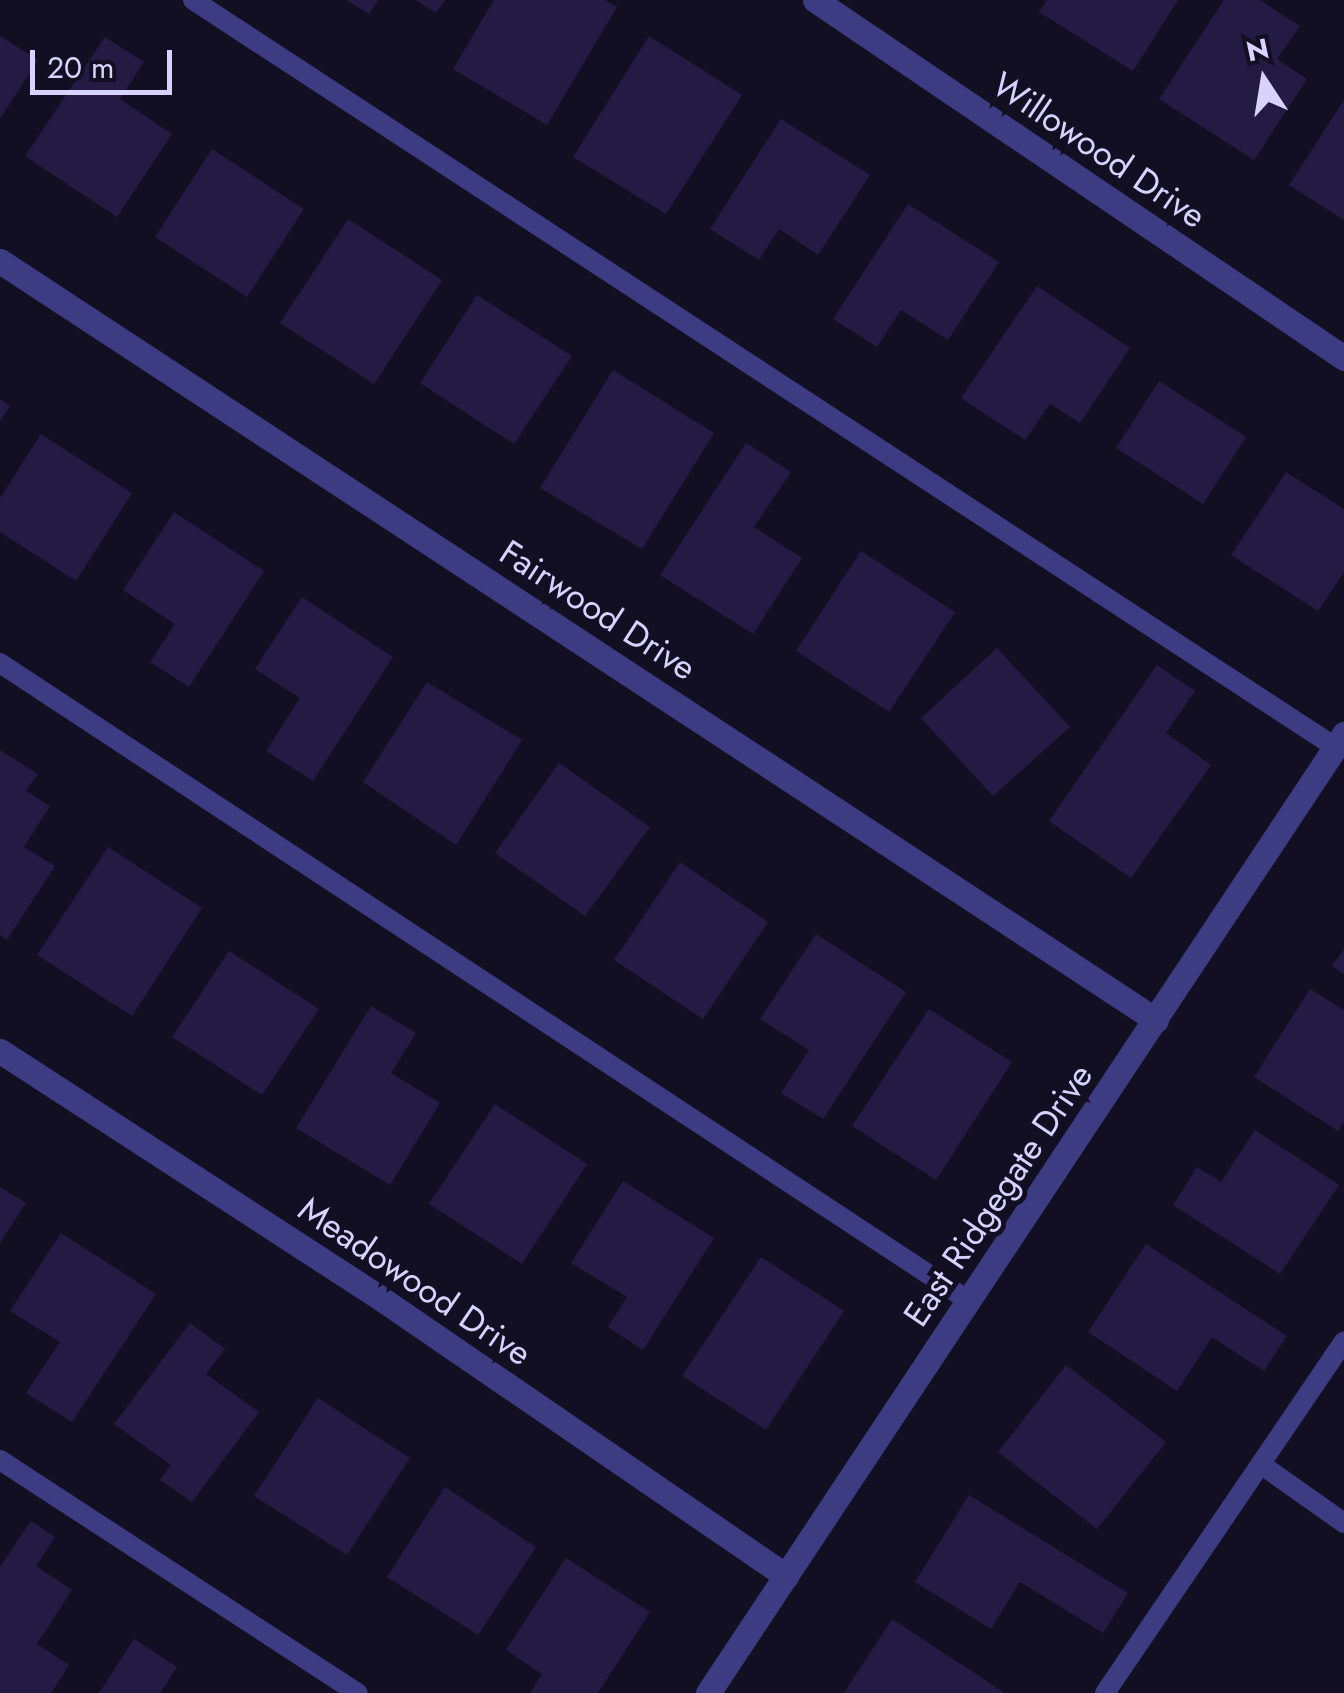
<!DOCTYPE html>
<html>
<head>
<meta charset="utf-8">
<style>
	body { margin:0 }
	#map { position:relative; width:1344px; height:1693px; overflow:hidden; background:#120f23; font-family:Jost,sans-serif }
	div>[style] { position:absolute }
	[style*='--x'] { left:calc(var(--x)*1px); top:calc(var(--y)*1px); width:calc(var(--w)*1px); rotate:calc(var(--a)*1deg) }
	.building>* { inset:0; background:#231b43 }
	.lane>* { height:20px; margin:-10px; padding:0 10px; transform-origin:10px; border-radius:10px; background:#3d3b81 }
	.street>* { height:25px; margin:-12.5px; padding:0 12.5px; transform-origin:12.5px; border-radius:12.5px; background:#3d3b81 }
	span { translate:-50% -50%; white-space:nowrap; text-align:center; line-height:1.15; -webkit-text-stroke:10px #120f23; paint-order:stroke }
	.street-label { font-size:35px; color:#d7d2fe }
	.north { position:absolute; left:1214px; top:30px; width:100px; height:100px; -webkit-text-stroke:8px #120f23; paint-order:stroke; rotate:348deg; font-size:28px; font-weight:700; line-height:40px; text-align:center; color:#d7d2fe }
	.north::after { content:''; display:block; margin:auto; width:35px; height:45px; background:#d7d2fe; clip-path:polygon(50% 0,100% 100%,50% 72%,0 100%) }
	.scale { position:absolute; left:30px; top:50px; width:142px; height:45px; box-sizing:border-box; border:5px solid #d7d2fe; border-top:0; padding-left:12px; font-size:30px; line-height:35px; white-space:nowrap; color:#d7d2fe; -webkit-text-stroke:8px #120f23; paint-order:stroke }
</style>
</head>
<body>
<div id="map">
	<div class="building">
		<div style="clip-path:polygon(346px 0,378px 0,369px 14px)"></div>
		<div style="clip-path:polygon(416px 0,445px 0,436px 13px)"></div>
		<div style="clip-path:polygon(494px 0,605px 0,617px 7px,547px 125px,453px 69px)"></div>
		<div style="clip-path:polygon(1047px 0,1178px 0,1133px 71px,1039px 12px)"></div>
		<div style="clip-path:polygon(1224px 0,1260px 0,1300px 26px,1277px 59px,1307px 79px,1254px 160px,1159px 99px)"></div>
		<div style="clip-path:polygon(0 36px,38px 60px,0 119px)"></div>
		<div style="clip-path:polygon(649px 36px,742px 95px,666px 214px,573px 157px)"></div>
		<div style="clip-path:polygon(105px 37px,144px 62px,120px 99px,172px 134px,117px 217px,25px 156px)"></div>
		<div style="clip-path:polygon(1344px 100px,1344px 220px,1289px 185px)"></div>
		<div style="clip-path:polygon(781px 119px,870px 175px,818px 255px,779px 229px,759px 260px,710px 229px)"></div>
		<div style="clip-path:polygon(212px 149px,304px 209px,247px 297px,155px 237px)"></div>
		<div style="clip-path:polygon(908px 204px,999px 262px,948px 340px,901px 310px,877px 347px,833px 319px)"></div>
		<div style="clip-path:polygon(348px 219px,442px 280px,374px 384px,280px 323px)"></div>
		<div style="clip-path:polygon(1037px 286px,1130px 348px,1080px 423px,1050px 404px,1025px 440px,961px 398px)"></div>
		<div style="clip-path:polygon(477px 295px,572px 356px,514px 444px,420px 383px)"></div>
		<div style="clip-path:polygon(613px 370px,714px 433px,642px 549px,540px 488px)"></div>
		<div style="clip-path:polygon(1159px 381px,1246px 437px,1203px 504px,1116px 448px)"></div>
		<div style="clip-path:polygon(0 399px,10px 406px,0 421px)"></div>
		<div style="clip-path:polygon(41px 434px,132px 493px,76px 581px,0 532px,0 498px)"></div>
		<div style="clip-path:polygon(746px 443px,791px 472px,754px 527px,802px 558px,753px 634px,660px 575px)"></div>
		<div style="clip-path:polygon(1286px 472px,1344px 509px,1344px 572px,1318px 611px,1231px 555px)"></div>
		<div style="clip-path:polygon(174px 512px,264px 571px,189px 687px,150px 662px,175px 624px,123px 590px)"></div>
		<div style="clip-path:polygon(861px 551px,955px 612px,889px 712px,796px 651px)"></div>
		<div style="clip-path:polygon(302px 597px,393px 657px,313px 781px,266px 751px,300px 698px,255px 669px)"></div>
		<div style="clip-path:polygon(997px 648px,1070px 727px,993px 796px,921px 718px)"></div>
		<div style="clip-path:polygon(1157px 665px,1195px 691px,1166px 733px,1211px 765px,1131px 878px,1049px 821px)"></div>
		<div style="clip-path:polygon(427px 682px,522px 740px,456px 845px,363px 782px)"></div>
		<div style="clip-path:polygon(0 750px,38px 774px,26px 791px,50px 806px,24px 847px,55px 866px,7px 940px,0 935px)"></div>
		<div style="clip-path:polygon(559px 763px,650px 827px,585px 916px,495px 853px)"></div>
		<div style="clip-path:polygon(108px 847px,202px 908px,132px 1016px,37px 955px)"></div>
		<div style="clip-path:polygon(680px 862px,768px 922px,703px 1019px,614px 960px)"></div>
		<div style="clip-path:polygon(816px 934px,906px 992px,823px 1119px,781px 1093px,809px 1050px,760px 1019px)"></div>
		<div style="clip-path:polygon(1344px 949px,1344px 974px,1332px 966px)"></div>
		<div style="clip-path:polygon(229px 951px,319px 1009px,262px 1095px,172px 1037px)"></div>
		<div style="clip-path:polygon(1310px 989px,1344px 1010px,1344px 1122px,1338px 1131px,1254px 1077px)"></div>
		<div style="clip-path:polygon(371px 1006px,416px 1033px,391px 1073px,440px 1103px,390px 1185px,296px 1128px)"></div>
		<div style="clip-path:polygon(929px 1009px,1012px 1062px,936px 1180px,852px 1126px)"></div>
		<div style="clip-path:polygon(495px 1104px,587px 1164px,522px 1264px,429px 1204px)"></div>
		<div style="clip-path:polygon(1255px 1130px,1339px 1185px,1280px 1274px,1173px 1205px,1197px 1167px,1221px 1182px)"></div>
		<div style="clip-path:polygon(623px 1181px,714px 1238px,643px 1350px,608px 1327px,627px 1297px,571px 1263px)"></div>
		<div style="clip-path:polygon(0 1187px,26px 1203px,0 1243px)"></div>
		<div style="clip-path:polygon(61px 1233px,156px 1294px,72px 1422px,26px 1393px,60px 1342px,10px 1311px)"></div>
		<div style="clip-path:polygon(1146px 1244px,1287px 1336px,1264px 1371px,1212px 1337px,1177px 1391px,1088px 1332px)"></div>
		<div style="clip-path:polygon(761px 1257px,844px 1311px,766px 1430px,682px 1376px)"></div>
		<div style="clip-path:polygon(190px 1323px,225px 1349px,206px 1374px,259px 1412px,192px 1502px,160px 1480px,171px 1465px,114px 1424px)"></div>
		<div style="clip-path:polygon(1066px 1365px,1166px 1442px,1097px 1529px,998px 1452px)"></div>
		<div style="clip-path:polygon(318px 1398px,410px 1458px,347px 1555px,254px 1496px)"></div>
		<div style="clip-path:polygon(445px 1487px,536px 1547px,478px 1635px,387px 1577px)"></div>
		<div style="clip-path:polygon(969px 1495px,1128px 1593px,1103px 1633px,1020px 1582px,991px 1629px,915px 1582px)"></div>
		<div style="clip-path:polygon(31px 1521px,55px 1537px,36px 1566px,72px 1590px,37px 1644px,69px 1665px,51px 1693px,0 1693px,0 1567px)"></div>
		<div style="clip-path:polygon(566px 1558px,650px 1612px,598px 1693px,530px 1693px,542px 1674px,506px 1650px)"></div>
		<div style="clip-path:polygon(892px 1619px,1005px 1693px,844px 1693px)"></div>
		<div style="clip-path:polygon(134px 1639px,177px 1667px,160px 1693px,99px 1693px)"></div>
	</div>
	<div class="lane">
		<div style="--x:193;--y:0;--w:1365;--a:33.19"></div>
		<div style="--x:0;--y:663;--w:1160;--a:33.36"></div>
		<div style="--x:0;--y:1460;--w:427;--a:33.1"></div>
		<div style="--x:1262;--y:1465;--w:100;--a:35.3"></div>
		<div style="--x:1105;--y:1693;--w:425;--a:-55.8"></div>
	</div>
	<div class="street">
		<div style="--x:815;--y:0;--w:639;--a:34.09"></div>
		<div style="--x:0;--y:261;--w:1383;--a:33.29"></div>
		<div style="--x:0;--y:1051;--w:445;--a:33"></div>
		<div style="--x:373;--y:1293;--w:501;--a:34.42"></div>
		<div style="--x:708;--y:1693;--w:1151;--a:-56.45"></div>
	</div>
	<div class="street-label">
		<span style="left:1099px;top:150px;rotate:34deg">Willowood Drive</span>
		<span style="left:598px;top:610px;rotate:33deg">Fairwood Drive</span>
		<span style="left:998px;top:1195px;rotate:-56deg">East Ridgegate Drive</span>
		<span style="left:415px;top:1281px;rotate:34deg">Meadowood Drive</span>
	</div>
	<div class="north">N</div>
	<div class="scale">20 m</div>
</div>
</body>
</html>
